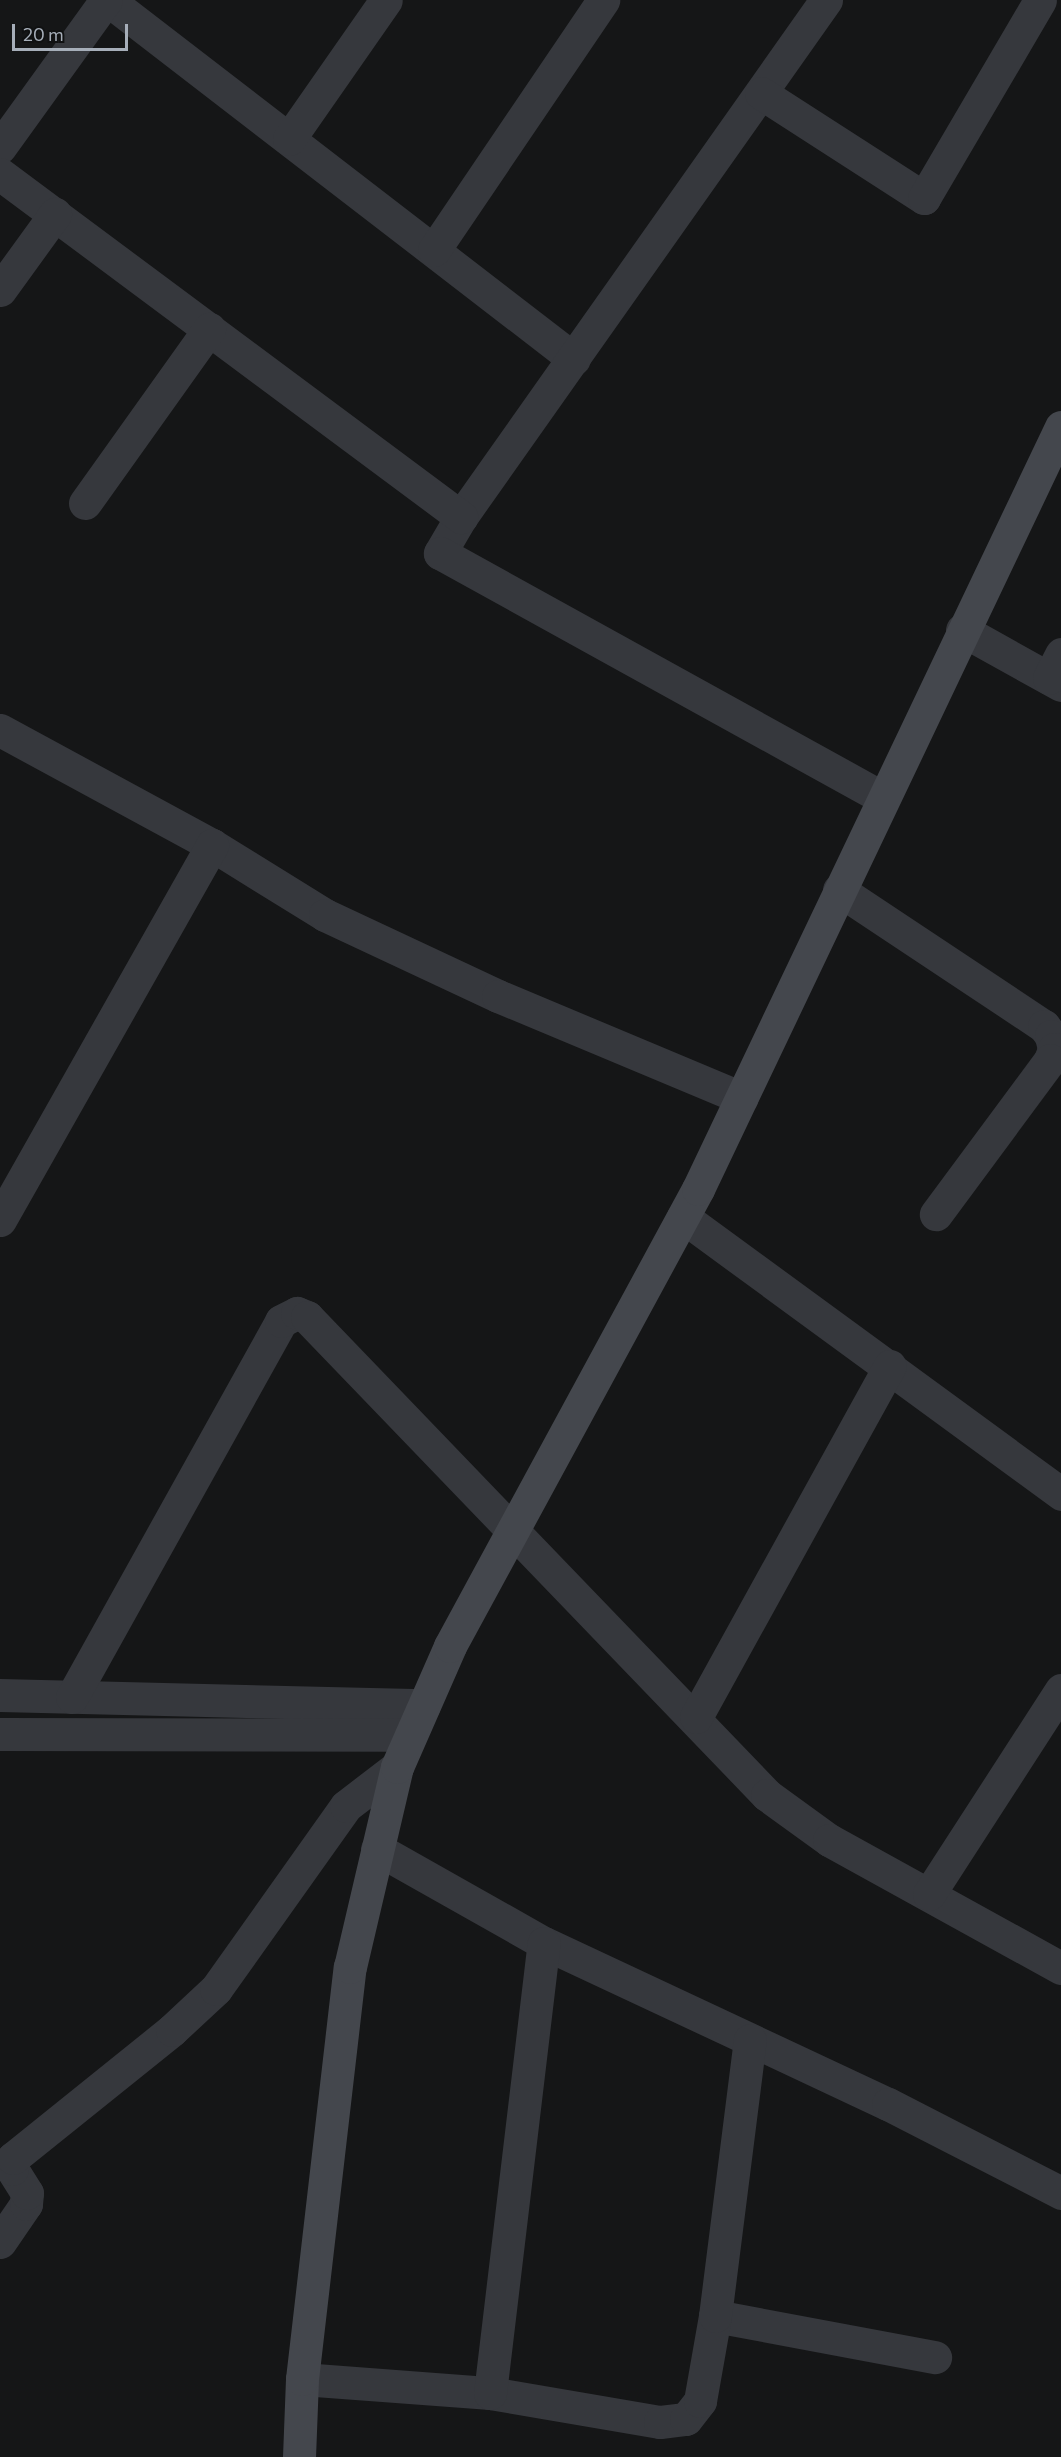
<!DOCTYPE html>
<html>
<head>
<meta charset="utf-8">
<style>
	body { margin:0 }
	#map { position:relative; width:1061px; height:2457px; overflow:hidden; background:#151617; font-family:Commissioner,sans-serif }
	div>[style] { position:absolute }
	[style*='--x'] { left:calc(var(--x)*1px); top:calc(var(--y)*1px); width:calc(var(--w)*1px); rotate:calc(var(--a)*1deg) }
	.street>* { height:33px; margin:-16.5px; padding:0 16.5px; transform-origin:16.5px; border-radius:16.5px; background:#36383d }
	.secondary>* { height:33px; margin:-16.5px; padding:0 16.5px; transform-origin:16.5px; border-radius:16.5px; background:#44474d }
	span { translate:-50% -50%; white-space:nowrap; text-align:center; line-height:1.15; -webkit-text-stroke:5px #101112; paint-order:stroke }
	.scale { position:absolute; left:12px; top:24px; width:116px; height:27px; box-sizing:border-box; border:3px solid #a6aeb9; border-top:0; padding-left:8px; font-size:18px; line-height:21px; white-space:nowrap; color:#a6aeb9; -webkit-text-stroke:4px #101112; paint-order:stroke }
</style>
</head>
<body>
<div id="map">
	<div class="street">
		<div style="--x:108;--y:0;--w:588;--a:37.61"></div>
		<div style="--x:826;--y:0;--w:633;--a:125.22"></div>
		<div style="--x:461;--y:517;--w:42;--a:120.3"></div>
		<div style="--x:440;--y:553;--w:506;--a:28.94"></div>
		<div style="--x:761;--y:93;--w:194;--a:32.8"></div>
		<div style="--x:924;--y:198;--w:229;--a:-59.6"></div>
		<div style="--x:289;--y:139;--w:169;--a:-55.1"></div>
		<div style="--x:0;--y:147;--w:181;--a:-54.2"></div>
		<div style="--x:0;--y:174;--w:575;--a:36.65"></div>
		<div style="--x:434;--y:250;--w:302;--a:-55.9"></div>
		<div style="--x:0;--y:290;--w:94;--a:-54.1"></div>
		<div style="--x:85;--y:503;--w:214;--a:-54.5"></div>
		<div style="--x:962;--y:630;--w:113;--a:29.1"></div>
		<div style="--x:1049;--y:678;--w:27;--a:-63"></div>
		<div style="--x:0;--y:730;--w:241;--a:28.5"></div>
		<div style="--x:212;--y:845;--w:133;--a:31.8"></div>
		<div style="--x:325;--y:915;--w:191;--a:25.1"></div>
		<div style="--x:498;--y:996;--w:264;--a:22.7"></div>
		<div style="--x:839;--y:890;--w:246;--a:33.6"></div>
		<div style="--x:1044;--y:1026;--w:12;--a:55"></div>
		<div style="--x:1051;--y:1036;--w:13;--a:77"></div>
		<div style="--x:1054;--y:1049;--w:12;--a:110"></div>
		<div style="--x:1050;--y:1060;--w:192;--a:126.5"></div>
		<div style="--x:683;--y:1217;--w:469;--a:36.2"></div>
		<div style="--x:0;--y:1220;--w:431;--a:-60.5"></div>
		<div style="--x:0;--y:1695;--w:424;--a:1.4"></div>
		<div style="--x:72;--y:1697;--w:430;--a:-60.9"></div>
		<div style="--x:281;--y:1321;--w:18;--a:-27"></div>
		<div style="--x:297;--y:1313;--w:11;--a:22"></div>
		<div style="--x:307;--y:1317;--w:663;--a:46.1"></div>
		<div style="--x:767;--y:1795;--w:77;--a:36"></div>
		<div style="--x:829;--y:1840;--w:265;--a:28.9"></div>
		<div style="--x:696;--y:1717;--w:401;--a:-61.1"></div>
		<div style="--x:0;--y:1734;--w:410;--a:0.1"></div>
		<div style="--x:377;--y:1849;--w:192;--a:29.4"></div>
		<div style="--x:544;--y:1943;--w:380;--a:25.1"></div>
		<div style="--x:888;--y:2104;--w:195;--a:27.2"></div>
		<div style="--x:929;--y:1894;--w:243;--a:-57.1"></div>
		<div style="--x:0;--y:2242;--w:46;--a:-55.6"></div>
		<div style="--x:26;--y:2204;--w:11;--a:-85"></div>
		<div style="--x:27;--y:2193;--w:28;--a:-122"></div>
		<div style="--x:12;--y:2169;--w:11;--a:-85"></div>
		<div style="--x:13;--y:2158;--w:204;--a:-38.8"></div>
		<div style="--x:172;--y:2030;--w:60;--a:-43"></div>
		<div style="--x:216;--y:1989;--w:224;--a:-54.6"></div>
		<div style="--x:346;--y:1806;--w:64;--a:-37.4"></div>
		<div style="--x:715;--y:2316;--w:224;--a:10.6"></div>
		<div style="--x:302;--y:2379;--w:189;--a:4.3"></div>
		<div style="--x:490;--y:2393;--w:172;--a:9.7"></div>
		<div style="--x:660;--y:2422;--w:26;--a:-7"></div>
		<div style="--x:686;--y:2419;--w:23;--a:-52"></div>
		<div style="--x:700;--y:2401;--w:86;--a:-80"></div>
		<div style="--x:715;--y:2316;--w:278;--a:-82.8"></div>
		<div style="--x:490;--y:2393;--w:453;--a:-83.2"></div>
	</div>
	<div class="secondary">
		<div style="--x:299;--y:2457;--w:78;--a:-87.8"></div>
		<div style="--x:302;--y:2379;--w:415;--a:-83.4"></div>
		<div style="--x:350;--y:1967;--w:205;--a:-76.8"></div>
		<div style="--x:397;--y:1767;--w:132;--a:-66.3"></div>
		<div style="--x:450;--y:1646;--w:520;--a:-61.51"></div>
		<div style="--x:698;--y:1189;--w:844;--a:-64.53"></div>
	</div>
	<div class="scale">20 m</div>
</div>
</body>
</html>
